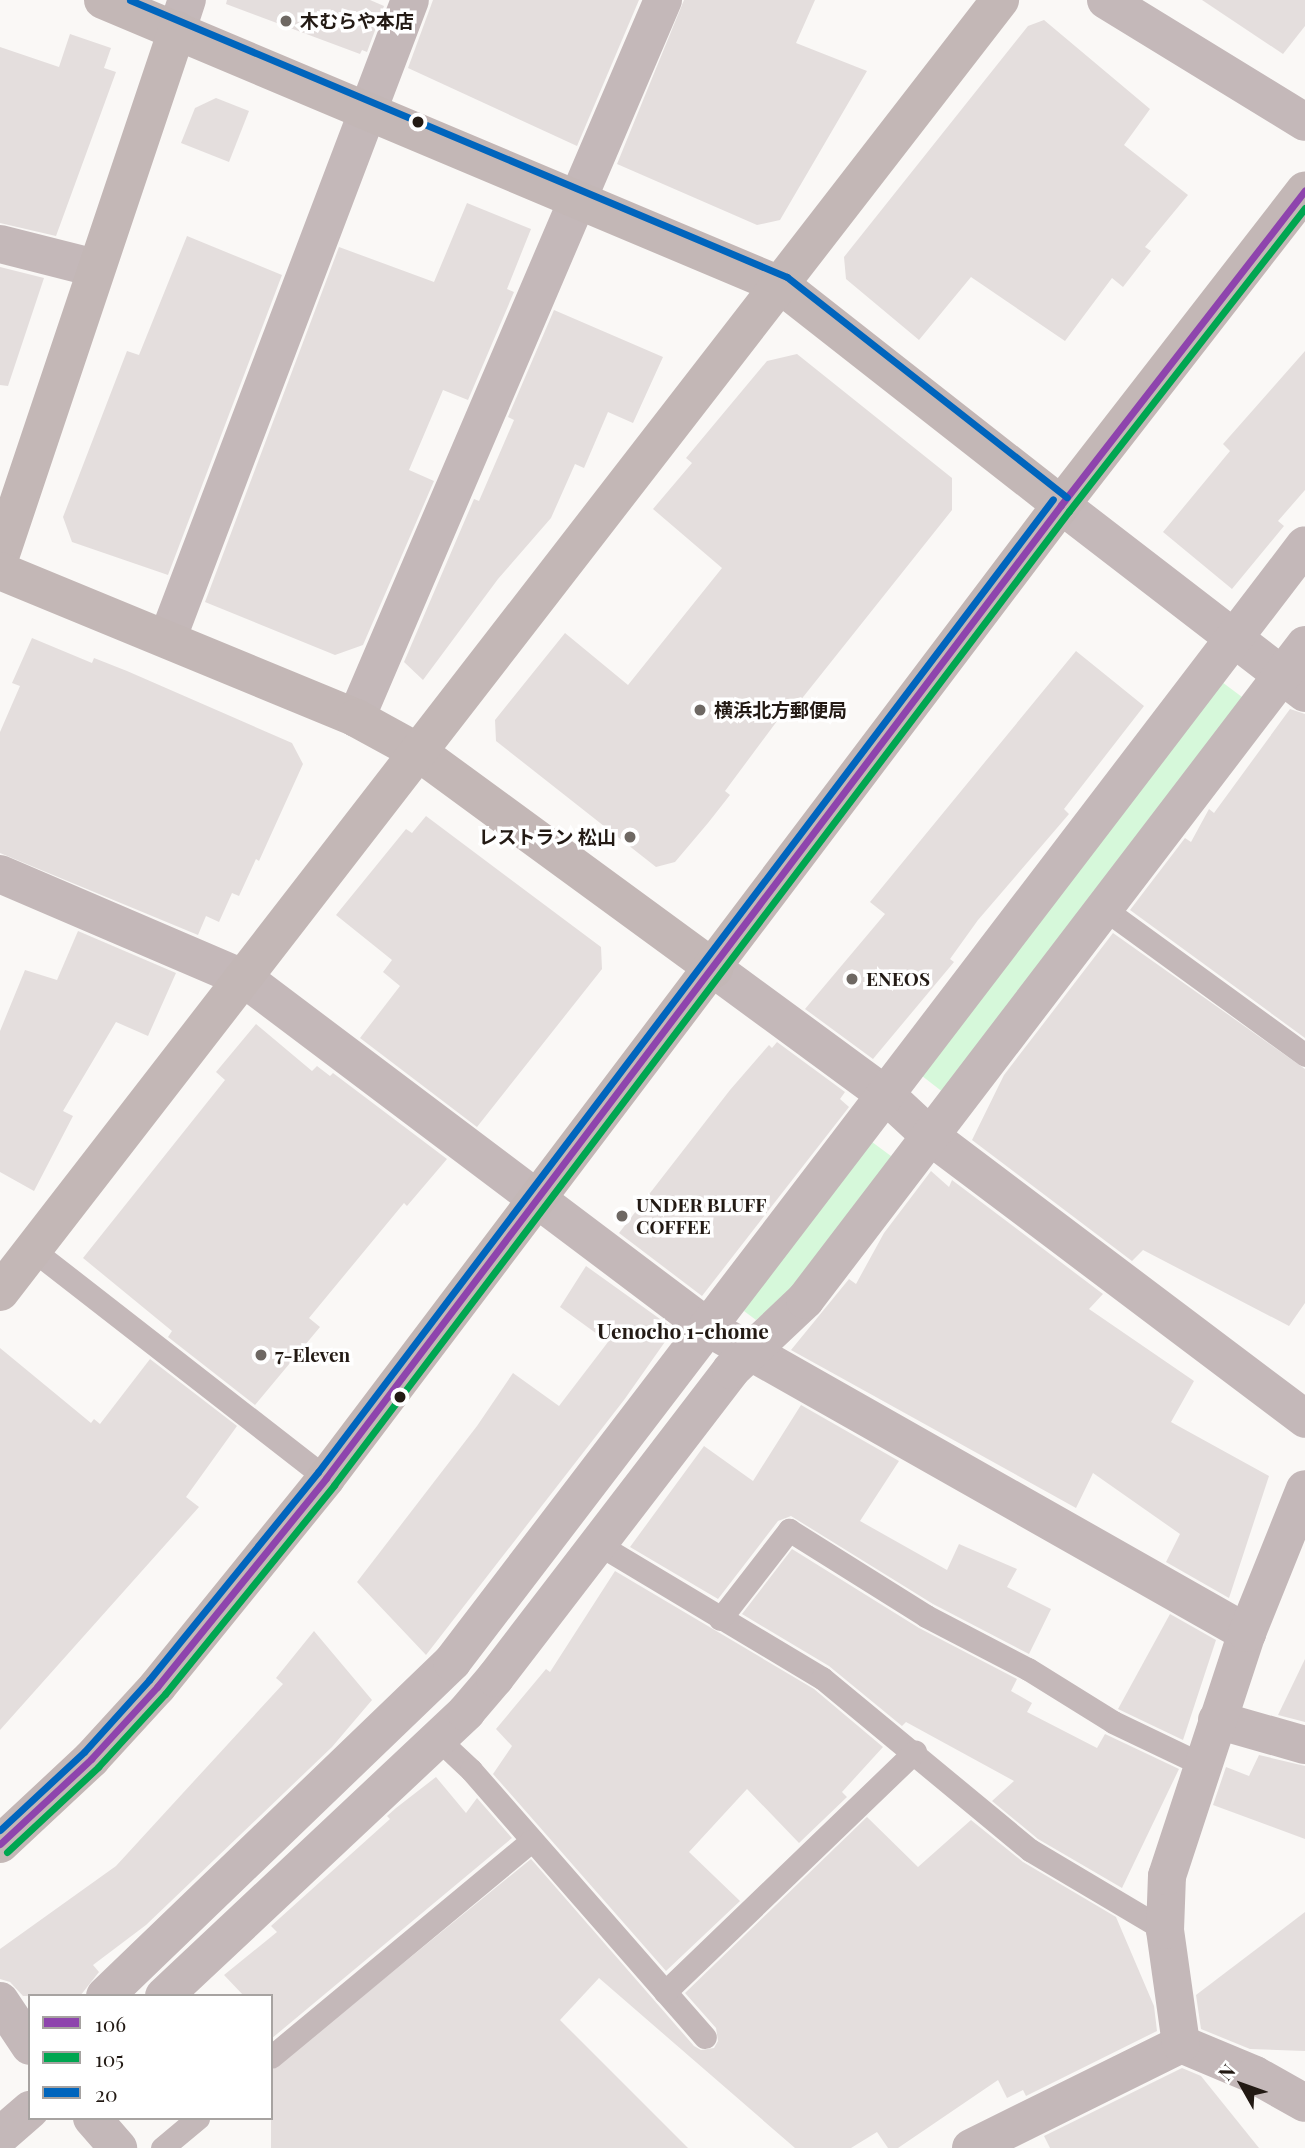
<!DOCTYPE html>
<html>
<head>
<meta charset="utf-8">
<style>
	body { margin:0 }
	#map { position:relative; width:1305px; height:2148px; overflow:hidden; background:#faf8f6; font-family:"Playfair Display","Noto Sans JP",serif }
	div>[style] { position:absolute }
	[style*='--x'] { left:calc(var(--x)*1px); top:calc(var(--y)*1px); width:calc(var(--w)*1px); rotate:calc(var(--a)*1deg) }
	.green>* { inset:0; background:#d6f8da }
	.building>* { inset:0; background:#e4dedd }
	.lane>* { height:23px; margin:-11.5px; padding:0 11.5px; transform-origin:11.5px; border-radius:11.5px; background:#c4b8b9 }
	.street>* { height:38px; margin:-19px; padding:0 19px; transform-origin:19px; border-radius:19px; background:#c4b8b9 }
	.secondary>* { height:38px; margin:-19px; padding:0 19px; transform-origin:19px; border-radius:19px; background:#c3b7b6 }
	.bus-1>* { height:7px; margin:-3.5px; padding:0 3.5px; transform-origin:3.5px; border-radius:3.5px; background:#8e44ad }
	.bus-2>* { height:7px; margin:-3.5px; padding:0 3.5px; transform-origin:3.5px; border-radius:3.5px; background:#00a651 }
	.bus-3>* { height:7px; margin:-3.5px; padding:0 3.5px; transform-origin:3.5px; border-radius:3.5px; background:#0065bd }
	.dots>* { width:19px; height:19px; translate:-50% -50%; box-sizing:border-box; border:4px solid #fff; border-radius:50% }
	span { translate:-50% -50%; white-space:nowrap; text-align:center; line-height:1.15; -webkit-text-stroke:7px #fff; paint-order:stroke }
	.poi-label { font-size:19px; color:#231a14; font-weight:700 }
	.left { translate:0 -50%; text-align:left }
	.right { translate:-100% -50%; text-align:right }
	.neighbourhood-label { font-size:21px; color:#231a14; font-weight:700 }
	.legend { position:absolute; left:28px; top:1994px; width:245px; height:126px; box-sizing:border-box; background:#fff; border:2px solid #a7a3a1; margin:0; padding:9px 12px; list-style:none; font-size:21px; color:#231a14 }
	.legend li { display:flex; align-items:center; gap:14px; height:35px }
	.legend b { width:35px; border:2px solid #a7a3a1 }
	.north { position:absolute; left:1207px; top:2050px; width:70px; height:70px; -webkit-text-stroke:5px #fff; paint-order:stroke; rotate:310deg; font-size:19px; font-weight:700; line-height:28px; text-align:center; color:#231a14 }
	.north::after { content:''; display:block; margin:auto; width:24px; height:32px; background:#231a14; clip-path:polygon(50% 0,100% 100%,50% 72%,0 100%) }
</style>
</head>
<body>
<div id="map">
	<div class="green">
		<div style="clip-path:polygon(1218px 679px,1246px 700px,944px 1093px,917px 1072px)"></div>
		<div style="clip-path:polygon(868px 1139px,895px 1159px,786px 1296px,756px 1320px,740px 1308px)"></div>
	</div>
	<div class="building">
		<div style="clip-path:polygon(227px 0,370px 0,384px 6px,367px 52px,362px 50px,360px 54px,226px 4px)"></div>
		<div style="clip-path:polygon(433px 0,639px 0,577px 146px,408px 68px)"></div>
		<div style="clip-path:polygon(684px 0,815px 0,796px 43px,867px 71px,780px 220px,757px 225px,617px 164px)"></div>
		<div style="clip-path:polygon(1202px 0,1305px 0,1305px 26px,1283px 54px)"></div>
		<div style="clip-path:polygon(1044px 20px,1150px 109px,1124px 145px,1188px 195px,1145px 247px,1151px 251px,1123px 287px,1112px 278px,1065px 341px,971px 277px,919px 340px,846px 279px,844px 257px,1028px 26px)"></div>
		<div style="clip-path:polygon(70px 34px,111px 48px,104px 68px,116px 72px,56px 236px,0 223px,0 47px,59px 67px)"></div>
		<div style="clip-path:polygon(216px 98px,249px 111px,229px 162px,181px 143px,195px 108px)"></div>
		<div style="clip-path:polygon(467px 203px,531px 229px,507px 289px,514px 292px,468px 400px,443px 390px,409px 470px,434px 481px,363px 645px,335px 655px,205px 602px,339px 247px,434px 282px)"></div>
		<div style="clip-path:polygon(187px 236px,282px 275px,168px 575px,72px 542px,63px 517px,127px 351px,139px 355px)"></div>
		<div style="clip-path:polygon(0 267px,44px 278px,8px 386px,0 385px)"></div>
		<div style="clip-path:polygon(554px 310px,663px 357px,633px 423px,608px 412px,584px 468px,575px 464px,551px 518px,498px 579px,423px 680px,404px 662px,474px 499px,479px 501px,514px 420px,508px 417px)"></div>
		<div style="clip-path:polygon(1305px 351px,1305px 490px,1278px 521px,1284px 526px,1232px 589px,1163px 532px,1230px 451px,1223px 444px)"></div>
		<div style="clip-path:polygon(797px 354px,952px 478px,952px 510px,788px 716px,783px 713px,725px 791px,730px 795px,708px 823px,675px 862px,656px 867px,496px 741px,495px 720px,565px 633px,628px 685px,722px 568px,653px 509px,692px 463px,686px 458px,767px 361px)"></div>
		<div style="clip-path:polygon(32px 638px,92px 663px,94px 658px,127px 671px,292px 743px,303px 764px,259px 861px,256px 859px,239px 896px,232px 893px,219px 922px,206px 916px,198px 935px,0 853px,0 732px,20px 686px,12px 683px)"></div>
		<div style="clip-path:polygon(1076px 651px,1144px 706px,1064px 809px,1069px 814px,978px 920px,950px 959px,954px 962px,873px 1059px,805px 1009px,885px 914px,870px 902px)"></div>
		<div style="clip-path:polygon(1290px 709px,1305px 714px,1305px 1038px,1130px 910px,1185px 838px,1191px 842px,1209px 809px,1214px 813px)"></div>
		<div style="clip-path:polygon(426px 816px,601px 947px,602px 969px,477px 1127px,360px 1038px,400px 986px,383px 972px,392px 960px,336px 915px,406px 829px,412px 833px)"></div>
		<div style="clip-path:polygon(78px 931px,176px 973px,148px 1036px,116px 1022px,63px 1111px,73px 1116px,34px 1191px,0 1172px,0 1031px,25px 970px,57px 980px)"></div>
		<div style="clip-path:polygon(1113px 933px,1305px 1069px,1305px 1303px,1289px 1326px,1143px 1250px,1132px 1261px,972px 1140px,1004px 1075px)"></div>
		<div style="clip-path:polygon(256px 1024px,312px 1071px,317px 1066px,330px 1076px,333px 1073px,447px 1159px,407px 1206px,404px 1203px,309px 1318px,320px 1327px,255px 1405px,168px 1337px,172px 1331px,83px 1258px,225px 1080px,216px 1072px)"></div>
		<div style="clip-path:polygon(777px 1042px,845px 1092px,840px 1099px,849px 1107px,702px 1296px,619px 1233px,730px 1090px,769px 1045px,772px 1048px)"></div>
		<div style="clip-path:polygon(931px 1171px,949px 1187px,952px 1180px,1103px 1294px,1089px 1309px,1194px 1381px,1171px 1422px,1269px 1476px,1229px 1598px,1166px 1562px,1180px 1534px,1093px 1473px,1076px 1508px,791px 1350px,849px 1279px,856px 1284px,884px 1233px)"></div>
		<div style="clip-path:polygon(586px 1266px,674px 1329px,624px 1400px,426px 1655px,357px 1582px,477px 1426px,513px 1373px,559px 1406px,608px 1342px,560px 1307px)"></div>
		<div style="clip-path:polygon(0 1348px,91px 1423px,94px 1419px,100px 1424px,150px 1359px,237px 1426px,186px 1497px,199px 1507px,0 1730px)"></div>
		<div style="clip-path:polygon(801px 1405px,899px 1461px,860px 1521px,947px 1570px,959px 1544px,1017px 1569px,1007px 1587px,1051px 1609px,1029px 1654px,933px 1604px,791px 1516px,778px 1521px,718px 1599px,630px 1547px,704px 1446px,753px 1481px)"></div>
		<div style="clip-path:polygon(792px 1549px,919px 1628px,1017px 1679px,1011px 1691px,1032px 1703px,1027px 1712px,1097px 1748px,1105px 1734px,1179px 1769px,1122px 1888px,1038px 1839px,992px 1801px,1014px 1781px,906px 1722px,902px 1726px,829px 1666px,742px 1614px)"></div>
		<div style="clip-path:polygon(615px 1571px,814px 1689px,883px 1747px,842px 1792px,847px 1797px,799px 1843px,747px 1789px,689px 1852px,740px 1901px,666px 1971px,493px 1774px,512px 1746px,496px 1729px,546px 1669px,550px 1672px)"></div>
		<div style="clip-path:polygon(1170px 1614px,1216px 1640px,1183px 1740px,1118px 1709px)"></div>
		<div style="clip-path:polygon(314px 1631px,372px 1700px,332px 1747px,146px 1925px,93px 1965px,99px 1972px,80px 1996px,23px 1996px,10px 1982px,0 1979px,0 1949px,116px 1866px,283px 1684px,276px 1678px)"></div>
		<div style="clip-path:polygon(1305px 1659px,1305px 1722px,1278px 1715px)"></div>
		<div style="clip-path:polygon(1259px 1755px,1305px 1766px,1305px 1839px,1213px 1805px,1226px 1767px,1249px 1776px)"></div>
		<div style="clip-path:polygon(436px 1777px,466px 1813px,477px 1798px,512px 1838px,271px 2039px,271px 1996px,244px 1996px,224px 1975px,277px 1932px,271px 1926px,390px 1819px,387px 1816px,396px 1808px)"></div>
		<div style="clip-path:polygon(867px 1817px,918px 1867px,971px 1820px,1023px 1862px,1116px 1917px,1154px 2006px,1157px 2031px,1026px 2096px,1023px 2090px,1007px 2098px,998px 2080px,898px 2148px,888px 2148px,877px 2132px,851px 2148px,795px 2148px,599px 1978px,560px 2020px,688px 2148px,271px 2148px,271px 2071px,531px 1859px,694px 2046px,701px 2050px,714px 2048px,718px 2041px,716px 2028px,685px 1993px)"></div>
		<div style="clip-path:polygon(1305px 1912px,1305px 2051px,1250px 2049px,1201px 2029px,1196px 1995px)"></div>
		<div style="clip-path:polygon(1182px 2068px,1201px 2076px,1259px 2148px,1050px 2148px,1044px 2136px)"></div>
	</div>
	<div class="lane">
		<div style="--x:1103;--y:908;--w:250;--a:36"></div>
		<div style="--x:33;--y:1250;--w:371;--a:37.9"></div>
		<div style="--x:598;--y:1544;--w:261;--a:30.9"></div>
		<div style="--x:822;--y:1678;--w:270;--a:39.6"></div>
		<div style="--x:1030;--y:1850;--w:157;--a:30.7"></div>
		<div style="--x:720;--y:1619;--w:113;--a:-52.2"></div>
		<div style="--x:789;--y:1530;--w:162;--a:32.1"></div>
		<div style="--x:926;--y:1616;--w:115;--a:27.5"></div>
		<div style="--x:1028;--y:1669;--w:100;--a:31.9"></div>
		<div style="--x:1113;--y:1722;--w:100;--a:25.5"></div>
		<div style="--x:437;--y:1738;--w:47;--a:43.3"></div>
		<div style="--x:471;--y:1770;--w:355;--a:48.8"></div>
		<div style="--x:665;--y:1992;--w:347;--a:-43.9"></div>
		<div style="--x:271;--y:2057;--w:339;--a:-39.7"></div>
		<div style="--x:162;--y:2148;--w:47;--a:-39.8"></div>
	</div>
	<div class="street">
		<div style="--x:1106;--y:0;--w:233;--a:31.5"></div>
		<div style="--x:177;--y:30;--w:32;--a:-72"></div>
		<div style="--x:0;--y:244;--w:98;--a:14.2"></div>
		<div style="--x:1061;--y:505;--w:308;--a:37.6"></div>
		<div style="--x:168;--y:637;--w:681;--a:-69.2"></div>
		<div style="--x:356;--y:718;--w:781;--a:-66.85"></div>
		<div style="--x:0;--y:874;--w:267;--a:23.2"></div>
		<div style="--x:245;--y:979;--w:578;--a:36.99"></div>
		<div style="--x:707;--y:1327;--w:621;--a:29.54"></div>
		<div style="--x:714;--y:969;--w:215;--a:36.3"></div>
		<div style="--x:887;--y:1096;--w:59;--a:42.9"></div>
		<div style="--x:930;--y:1136;--w:470;--a:37"></div>
		<div style="--x:1217;--y:1720;--w:91;--a:15.9"></div>
		<div style="--x:105;--y:1996;--w:482;--a:-43.9"></div>
		<div style="--x:452;--y:1662;--w:1405;--a:-52.63"></div>
		<div style="--x:164;--y:1996;--w:415;--a:-43.2"></div>
		<div style="--x:466;--y:1712;--w:45;--a:-49.5"></div>
		<div style="--x:495;--y:1678;--w:388;--a:-52.5"></div>
		<div style="--x:731;--y:1370;--w:102;--a:-43.4"></div>
		<div style="--x:805;--y:1300;--w:824;--a:-52.64"></div>
		<div style="--x:0;--y:2001;--w:54;--a:56.3"></div>
		<div style="--x:1181;--y:2044;--w:80;--a:22.7"></div>
		<div style="--x:1255;--y:2075;--w:57;--a:29.2"></div>
		<div style="--x:92;--y:2118;--w:40;--a:49"></div>
		<div style="--x:0;--y:2136;--w:40;--a:-41"></div>
		<div style="--x:971;--y:2148;--w:234;--a:-26.3"></div>
		<div style="--x:1181;--y:2044;--w:115;--a:-98"></div>
		<div style="--x:1165;--y:1930;--w:54;--a:-87.9"></div>
		<div style="--x:1167;--y:1876;--w:256;--a:-71.8"></div>
		<div style="--x:1247;--y:1633;--w:155;--a:-68.1"></div>
	</div>
	<div class="secondary">
		<div style="--x:103;--y:0;--w:737;--a:22.84"></div>
		<div style="--x:782;--y:286;--w:355;--a:38.1"></div>
		<div style="--x:0;--y:557;--w:556;--a:-71.43"></div>
		<div style="--x:0;--y:571;--w:385;--a:22.4"></div>
		<div style="--x:356;--y:718;--w:71;--a:28.7"></div>
		<div style="--x:418;--y:752;--w:367;--a:36.2"></div>
		<div style="--x:0;--y:1292;--w:1634;--a:-52.26"></div>
		<div style="--x:0;--y:1844;--w:125;--a:-43"></div>
		<div style="--x:91;--y:1759;--w:98;--a:-47.5"></div>
		<div style="--x:157;--y:1687;--w:269;--a:-51"></div>
		<div style="--x:326;--y:1478;--w:1219;--a:-52.93"></div>
		<div style="--x:1061;--y:505;--w:398;--a:-52.2"></div>
	</div>
	<div class="bus-1">
		<div style="--x:0;--y:1844;--w:125;--a:-43"></div>
		<div style="--x:91;--y:1759;--w:98;--a:-47.5"></div>
		<div style="--x:157;--y:1687;--w:269;--a:-51"></div>
		<div style="--x:326;--y:1478;--w:1219;--a:-52.93"></div>
		<div style="--x:1061;--y:505;--w:398;--a:-52.2"></div>
	</div>
	<div class="bus-2">
		<div style="--x:7;--y:1852;--w:125;--a:-43"></div>
		<div style="--x:98;--y:1767;--w:99;--a:-47.5"></div>
		<div style="--x:165;--y:1694;--w:269;--a:-51"></div>
		<div style="--x:334;--y:1485;--w:1220;--a:-52.96"></div>
		<div style="--x:1069;--y:511;--w:384;--a:-52.1"></div>
	</div>
	<div class="bus-3">
		<div style="--x:130;--y:0;--w:713;--a:22.86"></div>
		<div style="--x:787;--y:277;--w:356;--a:38.2"></div>
		<div style="--x:0;--y:1830;--w:115;--a:-42.9"></div>
		<div style="--x:84;--y:1752;--w:97;--a:-47.9"></div>
		<div style="--x:149;--y:1680;--w:268;--a:-50.9"></div>
		<div style="--x:318;--y:1472;--w:1219;--a:-52.93"></div>
	</div>
	<div class="dots">
		<div style="left:286px;top:21px;background:#6e6863"></div>
		<div style="left:418px;top:122px;background:#231a14"></div>
		<div style="left:700px;top:710px;background:#6e6863"></div>
		<div style="left:630px;top:837px;background:#6e6863"></div>
		<div style="left:852px;top:979px;background:#6e6863"></div>
		<div style="left:622px;top:1216px;background:#6e6863"></div>
		<div style="left:261px;top:1355px;background:#6e6863"></div>
		<div style="left:400px;top:1397px;background:#231a14"></div>
	</div>
	<div class="poi-label">
		<span class="left" style="left:300px;top:21px">木むらや本店</span>
		<span class="left" style="left:714px;top:710px">横浜北方郵便局</span>
		<span class="right" style="left:616px;top:837px">レストラン 松山</span>
		<span class="left" style="left:866px;top:979px">ENEOS</span>
		<span class="left" style="left:636px;top:1216px">UNDER BLUFF<br>COFFEE</span>
		<span class="left" style="left:275px;top:1355px">7-Eleven</span>
	</div>
	<div class="neighbourhood-label">
		<span style="left:683px;top:1330px">Uenocho 1-chome</span>
	</div>
	<ul class="legend">
	<li><b style="height:9px;background:#8e44ad"></b>106</li>
	<li><b style="height:9px;background:#00a651"></b>105</li>
	<li><b style="height:9px;background:#0065bd"></b>20</li>
	</ul>
	<div class="north">N</div>
</div>
</body>
</html>
